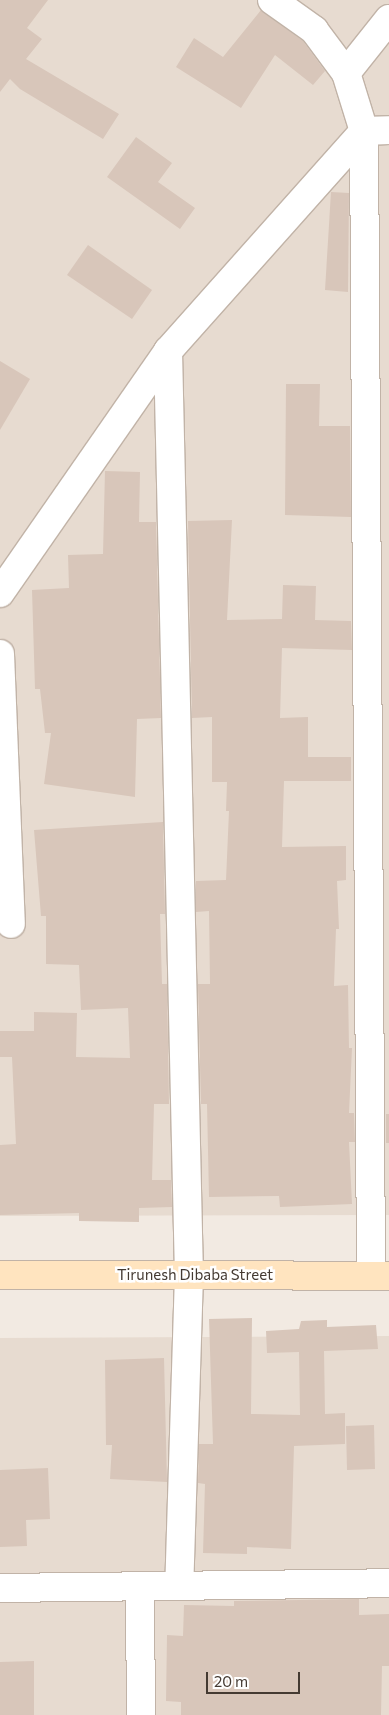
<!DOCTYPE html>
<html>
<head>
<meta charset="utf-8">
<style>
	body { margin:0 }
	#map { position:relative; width:389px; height:1715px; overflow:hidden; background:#f2eae2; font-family:Commissioner,sans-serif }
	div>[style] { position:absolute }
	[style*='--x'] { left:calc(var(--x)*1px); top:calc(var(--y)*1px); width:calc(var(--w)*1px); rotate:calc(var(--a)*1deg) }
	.residential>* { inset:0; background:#e7dbd0 }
	.building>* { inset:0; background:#d8c6ba }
	.roads { filter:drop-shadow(1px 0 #c1b3a7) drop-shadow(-1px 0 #c1b3a7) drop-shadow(0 1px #c1b3a7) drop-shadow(0 -1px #c1b3a7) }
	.street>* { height:28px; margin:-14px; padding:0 14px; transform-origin:14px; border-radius:14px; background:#fff }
	.secondary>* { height:28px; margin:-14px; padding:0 14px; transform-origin:14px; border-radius:14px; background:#ffe4bf }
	span { translate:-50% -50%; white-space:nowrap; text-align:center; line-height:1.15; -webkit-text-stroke:5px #fff; paint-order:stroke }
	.street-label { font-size:15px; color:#443a32 }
	.scale { position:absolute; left:206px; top:1672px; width:94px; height:22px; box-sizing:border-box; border:2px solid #443a32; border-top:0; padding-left:6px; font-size:15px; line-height:18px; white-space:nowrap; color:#443a32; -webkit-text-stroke:4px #fff; paint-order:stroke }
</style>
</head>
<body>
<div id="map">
	<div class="residential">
		<div style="clip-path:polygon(0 0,389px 0,389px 1215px,0 1216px)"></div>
		<div style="clip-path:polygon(389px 1336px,389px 1715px,0 1715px,0 1338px)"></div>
	</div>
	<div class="building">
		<div style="clip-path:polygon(0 0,48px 0,27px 28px,42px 39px,26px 59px,119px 114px,103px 139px,20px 89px,10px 79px,0 92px)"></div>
		<div style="clip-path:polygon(261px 10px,303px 41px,325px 71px,313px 85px,275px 55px,241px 108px,176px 67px,194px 38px,223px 57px)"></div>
		<div style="clip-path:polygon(136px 137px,172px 163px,158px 182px,195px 208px,180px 229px,107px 177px)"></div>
		<div style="clip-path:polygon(331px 192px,349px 193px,348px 292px,325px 290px)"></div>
		<div style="clip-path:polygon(88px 245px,152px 290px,132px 319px,67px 275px)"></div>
		<div style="clip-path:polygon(0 361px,30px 379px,0 430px)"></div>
		<div style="clip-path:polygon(286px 384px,320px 384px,319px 426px,350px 426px,351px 517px,285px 515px)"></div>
		<div style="clip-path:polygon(105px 471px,140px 472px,139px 522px,156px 522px,161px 718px,137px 719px,135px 797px,44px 784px,51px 733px,45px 733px,40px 689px,35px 689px,32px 590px,69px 588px,68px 555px,103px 554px)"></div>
		<div style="clip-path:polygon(232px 520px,227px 620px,282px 619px,283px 585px,316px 586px,315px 620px,351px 621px,352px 650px,282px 648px,280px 718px,308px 717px,308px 757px,351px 757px,351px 781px,284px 781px,282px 847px,346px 846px,346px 880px,337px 881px,339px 929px,336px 929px,334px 986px,348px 985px,349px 1048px,352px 1048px,349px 1113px,354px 1113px,355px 1142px,349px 1142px,352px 1204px,280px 1207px,279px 1196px,209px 1197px,207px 1104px,201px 1104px,198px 984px,210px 984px,209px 911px,196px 912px,196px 881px,226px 880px,229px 811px,226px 811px,227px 782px,212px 782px,212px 717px,192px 718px,188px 521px)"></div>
		<div style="clip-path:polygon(163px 822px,165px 914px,160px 914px,162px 984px,167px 984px,169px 1104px,154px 1104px,152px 1180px,171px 1180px,172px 1207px,139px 1208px,139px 1222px,79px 1221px,79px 1213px,0 1215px,0 1145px,16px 1144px,12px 1057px,0 1057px,0 1031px,34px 1031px,34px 1012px,77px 1013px,76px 1057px,130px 1058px,128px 1008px,81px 1010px,79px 965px,46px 964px,46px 916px,41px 916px,34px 830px)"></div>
		<div style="clip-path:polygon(386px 1114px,389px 1114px,389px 1143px,386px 1143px)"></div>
		<div style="clip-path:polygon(252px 1318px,251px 1414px,300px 1415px,299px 1352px,267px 1353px,266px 1331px,299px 1329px,301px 1321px,327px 1320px,327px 1327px,376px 1325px,378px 1349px,324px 1351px,325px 1414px,345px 1413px,345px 1444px,294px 1446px,291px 1549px,247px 1547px,247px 1554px,203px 1553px,205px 1484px,198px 1483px,199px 1444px,213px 1444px,209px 1319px)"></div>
		<div style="clip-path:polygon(164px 1358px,167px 1482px,110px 1479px,112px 1445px,106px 1445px,105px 1360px)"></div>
		<div style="clip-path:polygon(374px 1425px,375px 1469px,347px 1470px,346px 1426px)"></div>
		<div style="clip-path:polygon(48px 1468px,50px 1519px,26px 1520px,27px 1546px,0 1547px,0 1470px)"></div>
		<div style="clip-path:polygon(359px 1599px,359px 1615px,389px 1614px,389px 1666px,382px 1666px,381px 1715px,181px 1715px,181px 1702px,166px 1701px,167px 1635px,183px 1636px,184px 1605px,234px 1606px,234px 1601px)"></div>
		<div style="clip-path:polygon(34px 1661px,34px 1715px,0 1715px,0 1662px)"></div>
	</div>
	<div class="roads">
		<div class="street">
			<div style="--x:272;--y:0;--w:52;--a:35.5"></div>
			<div style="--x:314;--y:30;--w:54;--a:53.3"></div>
			<div style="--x:346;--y:73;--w:61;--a:72.8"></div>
			<div style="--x:364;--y:131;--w:1145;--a:89.65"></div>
			<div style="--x:346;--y:73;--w:69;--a:-51.5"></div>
			<div style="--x:168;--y:351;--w:924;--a:88.7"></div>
			<div style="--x:189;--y:1275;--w:310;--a:91.8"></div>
			<div style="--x:0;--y:593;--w:295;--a:-55.2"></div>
			<div style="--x:168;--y:351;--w:295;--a:-48.3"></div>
			<div style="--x:364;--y:131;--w:25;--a:-2"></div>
			<div style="--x:0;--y:654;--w:270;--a:87.7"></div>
			<div style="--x:140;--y:1586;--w:129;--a:89.6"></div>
			<div style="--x:0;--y:1588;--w:389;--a:-0.7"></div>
		</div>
		<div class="secondary">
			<div style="--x:0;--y:1275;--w:389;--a:0.1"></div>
		</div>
	</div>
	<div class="street-label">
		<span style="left:195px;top:1275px">Tirunesh Dibaba Street</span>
	</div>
	<div class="scale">20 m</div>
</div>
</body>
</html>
